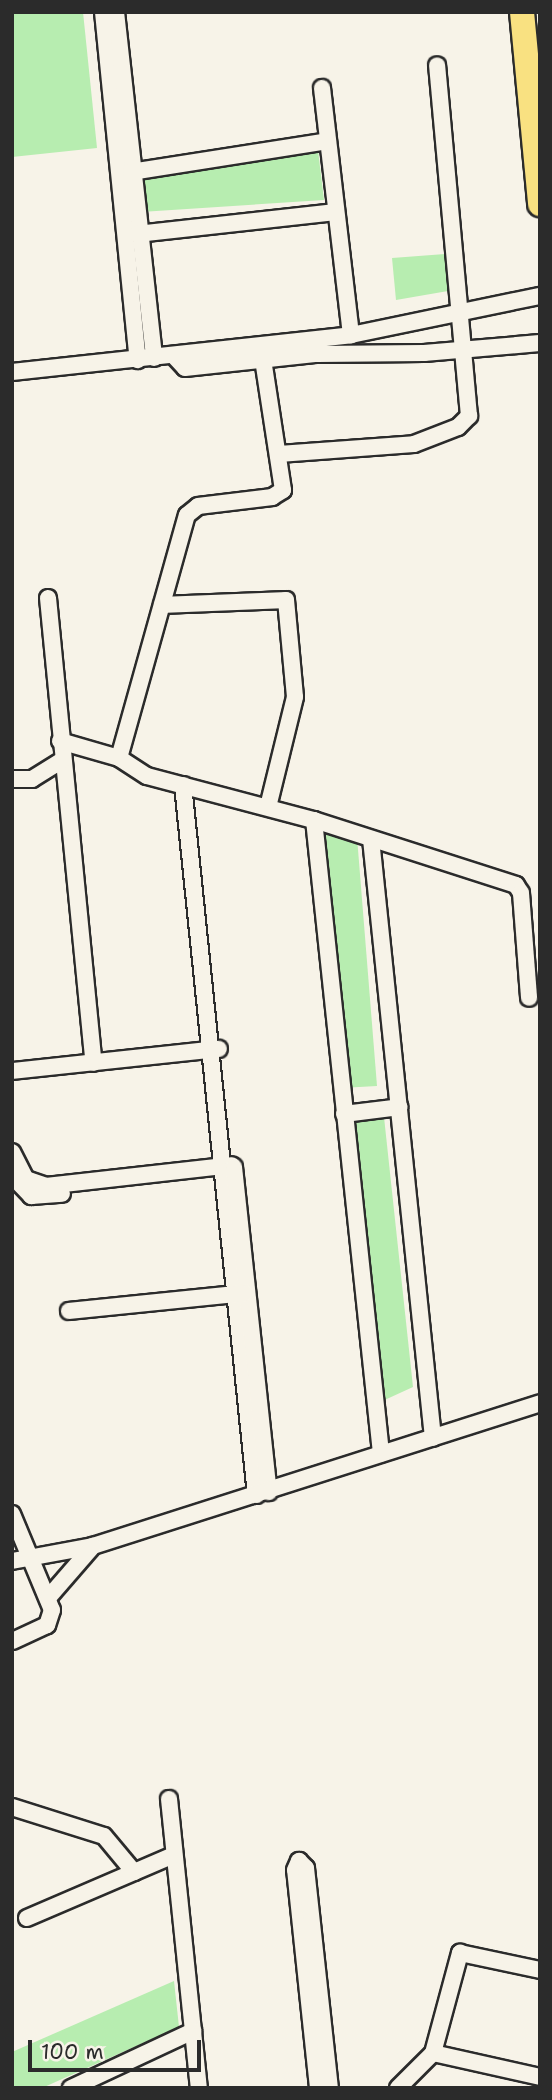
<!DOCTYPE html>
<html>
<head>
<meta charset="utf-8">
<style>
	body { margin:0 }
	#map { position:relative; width:552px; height:2100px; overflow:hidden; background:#f7f3e8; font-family:"Shantell Sans",sans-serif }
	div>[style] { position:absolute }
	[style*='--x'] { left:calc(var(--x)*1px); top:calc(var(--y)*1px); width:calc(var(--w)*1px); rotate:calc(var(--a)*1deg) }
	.green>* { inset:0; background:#b7edb0 }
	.roads { filter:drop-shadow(2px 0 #2b2b2b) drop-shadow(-2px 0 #2b2b2b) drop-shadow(0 2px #2b2b2b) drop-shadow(0 -2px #2b2b2b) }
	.minor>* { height:16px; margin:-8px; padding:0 8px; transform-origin:8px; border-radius:8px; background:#f7f3e8 }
	.highway>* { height:24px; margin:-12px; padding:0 12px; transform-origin:12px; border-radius:12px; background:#f9e181 }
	span { translate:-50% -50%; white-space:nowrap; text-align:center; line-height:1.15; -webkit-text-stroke:5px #f7f3e8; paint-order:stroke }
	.frame { position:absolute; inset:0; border:14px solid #2b2b2b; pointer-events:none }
	.scale { position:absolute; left:28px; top:2040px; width:173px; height:32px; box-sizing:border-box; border:4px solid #2b2b2b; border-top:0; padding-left:9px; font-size:21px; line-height:24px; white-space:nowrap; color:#2b2b2b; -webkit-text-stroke:5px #f7f3e8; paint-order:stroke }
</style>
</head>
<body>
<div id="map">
	<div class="green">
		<div style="clip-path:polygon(12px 12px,83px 12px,97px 148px,12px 157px)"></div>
		<div style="clip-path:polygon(317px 142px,324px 200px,141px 212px,136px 174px)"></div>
		<div style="clip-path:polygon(445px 254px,448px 291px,396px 300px,392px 258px)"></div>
		<div style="clip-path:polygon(321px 824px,357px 837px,377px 1086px,341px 1088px)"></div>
		<div style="clip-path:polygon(384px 1117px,413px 1387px,378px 1403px,348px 1121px)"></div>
		<div style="clip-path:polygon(174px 1981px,179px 2027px,42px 2088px,12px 2088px,12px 2052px)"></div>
	</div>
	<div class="roads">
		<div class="minor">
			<div style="--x:103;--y:12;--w:350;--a:84.3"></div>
			<div style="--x:116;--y:12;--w:348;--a:83.7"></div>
			<div style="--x:322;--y:88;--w:249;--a:83.3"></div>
			<div style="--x:131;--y:172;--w:199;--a:-8.9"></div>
			<div style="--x:137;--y:234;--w:200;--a:-6.3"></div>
			<div style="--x:174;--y:356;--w:16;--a:47"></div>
			<div style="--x:185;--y:368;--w:133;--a:-6.1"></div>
			<div style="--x:317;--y:354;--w:107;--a:-0.5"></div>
			<div style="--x:424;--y:353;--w:116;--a:-4.9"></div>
			<div style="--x:12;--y:372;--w:341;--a:-6.2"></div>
			<div style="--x:351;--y:335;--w:193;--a:-11.7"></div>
			<div style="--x:279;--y:454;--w:135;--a:-4.2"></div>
			<div style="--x:414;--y:444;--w:47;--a:-21.1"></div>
			<div style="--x:458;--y:427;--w:16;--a:-45"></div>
			<div style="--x:469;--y:416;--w:352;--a:-95.2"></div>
			<div style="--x:48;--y:598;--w:467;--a:84.4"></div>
			<div style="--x:162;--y:605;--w:124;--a:-2.3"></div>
			<div style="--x:286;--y:600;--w:97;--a:84.7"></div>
			<div style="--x:295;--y:697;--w:113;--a:103.8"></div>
			<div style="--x:60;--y:741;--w:61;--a:16.1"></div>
			<div style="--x:119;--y:758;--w:33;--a:33"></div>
			<div style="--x:147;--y:776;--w:173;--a:14.8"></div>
			<div style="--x:314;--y:820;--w:212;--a:17.8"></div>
			<div style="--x:516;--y:885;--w:9;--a:58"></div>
			<div style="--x:521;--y:893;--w:105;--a:85.6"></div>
			<div style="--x:119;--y:758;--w:252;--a:-74.4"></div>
			<div style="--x:187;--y:515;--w:14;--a:-39"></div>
			<div style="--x:198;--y:506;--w:75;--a:-6.9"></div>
			<div style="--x:272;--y:497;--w:13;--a:-32"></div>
			<div style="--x:283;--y:490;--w:132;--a:-98.7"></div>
			<div style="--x:12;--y:779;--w:20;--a:0"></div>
			<div style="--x:32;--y:779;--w:36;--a:-32"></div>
			<div style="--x:183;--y:785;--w:714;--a:84.13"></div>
			<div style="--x:314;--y:820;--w:637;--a:83.96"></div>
			<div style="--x:371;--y:839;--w:602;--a:84.09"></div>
			<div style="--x:12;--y:1071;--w:208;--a:-6.1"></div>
			<div style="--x:344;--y:1114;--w:56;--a:-7.1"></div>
			<div style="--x:12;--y:1152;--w:30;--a:63"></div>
			<div style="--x:26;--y:1179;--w:21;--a:19"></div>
			<div style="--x:46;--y:1186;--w:187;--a:-6.4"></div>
			<div style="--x:234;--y:1167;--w:327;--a:83.9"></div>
			<div style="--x:12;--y:1176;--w:28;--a:46"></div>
			<div style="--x:31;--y:1196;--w:31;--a:-4"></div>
			<div style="--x:69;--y:1311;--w:177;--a:-5.8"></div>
			<div style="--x:12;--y:1514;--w:104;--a:67.4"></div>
			<div style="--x:52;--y:1610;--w:16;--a:108"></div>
			<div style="--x:47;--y:1625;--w:38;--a:155"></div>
			<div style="--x:12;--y:1561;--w:82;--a:-10.5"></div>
			<div style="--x:93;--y:1546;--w:469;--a:-17.7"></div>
			<div style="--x:48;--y:1598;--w:69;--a:-49.1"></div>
			<div style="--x:169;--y:1799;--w:291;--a:84.1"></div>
			<div style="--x:12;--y:1807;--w:96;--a:17.5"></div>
			<div style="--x:104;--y:1836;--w:47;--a:50.2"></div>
			<div style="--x:27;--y:1918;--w:160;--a:-23.2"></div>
			<div style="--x:433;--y:2053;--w:104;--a:-74.9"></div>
			<div style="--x:460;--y:1953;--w:82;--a:12"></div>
			<div style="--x:71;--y:2088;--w:135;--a:-25"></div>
			<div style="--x:318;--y:2088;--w:219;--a:-96"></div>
			<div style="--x:295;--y:1870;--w:10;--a:-66"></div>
			<div style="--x:299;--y:1861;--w:10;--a:45"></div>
			<div style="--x:306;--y:1868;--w:221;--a:83.8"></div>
			<div style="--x:398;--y:2088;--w:49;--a:-45"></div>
			<div style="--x:433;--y:2053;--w:110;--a:12.6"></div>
		</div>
		<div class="highway">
			<div style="--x:522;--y:12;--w:193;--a:84.6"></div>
		</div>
	</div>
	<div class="frame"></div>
	<div class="scale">100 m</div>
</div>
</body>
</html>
